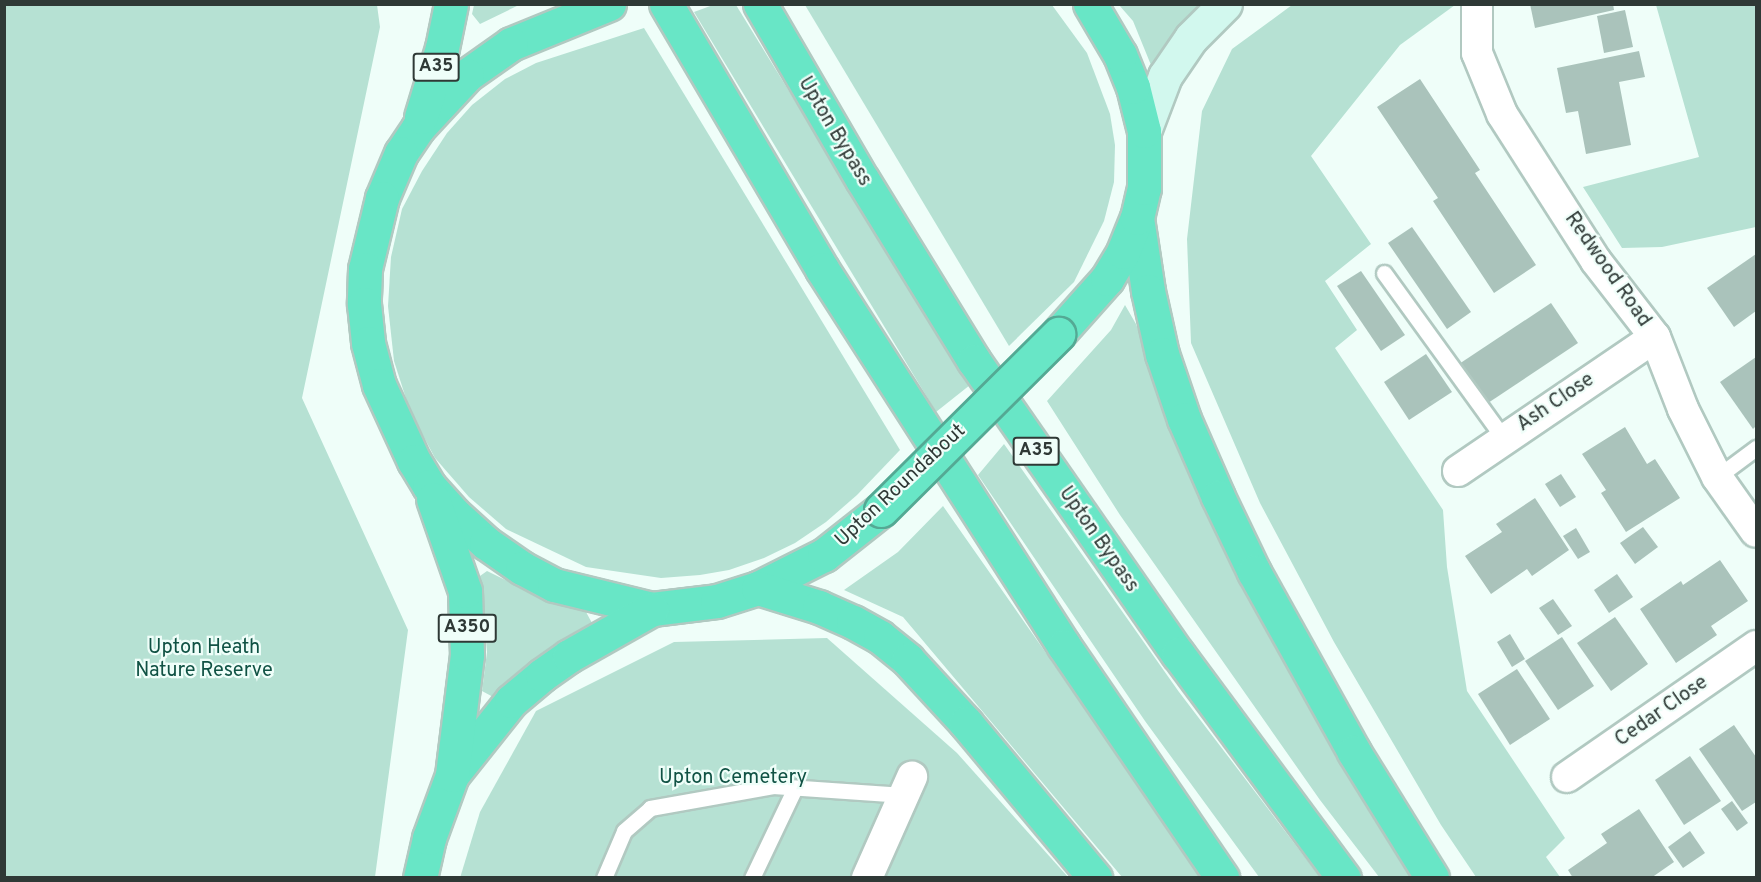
<!DOCTYPE html>
<html>
<head>
<meta charset="utf-8">
<style>
	body { margin:0 }
	#map { position:relative; width:1761px; height:882px; overflow:hidden; background:#effef9; font-family:Overpass,sans-serif }
	div>[style] { position:absolute }
	[style*='--x'] { left:calc(var(--x)*1px); top:calc(var(--y)*1px); width:calc(var(--w)*1px); rotate:calc(var(--a)*1deg) }
	.green>* { inset:0; background:#b6e1d3 }
	.building>* { inset:0; background:#aac3bb }
	.roads { filter:drop-shadow(2px 0 #b1c9c1) drop-shadow(-2px 0 #b1c9c1) drop-shadow(0 2px #b1c9c1) drop-shadow(0 -2px #b1c9c1) }
	.lane>* { height:15px; margin:-7.5px; padding:0 7.5px; transform-origin:7.5px; border-radius:7.5px; background:#fff }
	.street>* { height:30px; margin:-15px; padding:0 15px; transform-origin:15px; border-radius:15px; background:#fff }
	.secondary>* { height:33px; margin:-16.5px; padding:0 16.5px; transform-origin:16.5px; border-radius:16.5px; background:#d2f8ee }
	.highway>* { height:33px; margin:-16.5px; padding:0 16.5px; transform-origin:16.5px; border-radius:16.5px; background:#68e6c6 }
	.bridges { filter:drop-shadow(2px 0 #54a994) drop-shadow(-2px 0 #54a994) drop-shadow(0 2px #54a994) drop-shadow(0 -2px #54a994) }
	.highway-bridge>* { height:33px; margin:-16.5px; padding:0 16.5px; transform-origin:16.5px; border-radius:16.5px; background:#68e6c6 }
	span { translate:-50% -50%; white-space:nowrap; text-align:center; line-height:1.15; -webkit-text-stroke:4.5px #effef9; paint-order:stroke }
	.shield-label span { padding:2px 4px; background:#effef9; border:2px solid; border-radius:4px; -webkit-text-stroke-width:0 }
	.shield-label { font-size:18px; color:#2f3936; font-weight:700 }
	.street-label { font-size:20px; color:#2f3936 }
	.park-label { font-size:20px; color:#105244 }
	.frame { position:absolute; inset:0; border:6px solid #2f3936; pointer-events:none }
</style>
</head>
<body>
<div id="map">
	<div class="green">
		<div style="clip-path:polygon(5px 4px,377px 5px,380px 27px,302px 398px,408px 630px,375px 877px,5px 877px)"></div>
		<div style="clip-path:polygon(474px 5px,474px 4px,519px 5px,480px 24px,472px 14px)"></div>
		<div style="clip-path:polygon(713px 5px,736px 5px,970px 385px,936px 412px,694px 12px)"></div>
		<div style="clip-path:polygon(805px 5px,1052px 5px,1087px 53px,1110px 114px,1115px 145px,1114px 182px,1104px 221px,1074px 282px,1009px 346px)"></div>
		<div style="clip-path:polygon(1119px 5px,1205px 5px,1153px 70px,1133px 21px)"></div>
		<div style="clip-path:polygon(1292px 5px,1455px 5px,1400px 45px,1311px 156px,1371px 244px,1325px 281px,1357px 330px,1335px 348px,1443px 510px,1447px 567px,1467px 691px,1565px 838px,1546px 857px,1560px 877px,1476px 877px,1441px 825px,1334px 642px,1260px 503px,1191px 343px,1187px 239px,1202px 111px,1232px 49px)"></div>
		<div style="clip-path:polygon(1656px 5px,1756px 5px,1756px 227px,1662px 247px,1622px 248px,1583px 187px,1699px 157px)"></div>
		<div style="clip-path:polygon(644px 28px,900px 450px,857px 495px,826px 522px,795px 543px,764px 558px,729px 570px,700px 575px,661px 578px,586px 567px,506px 529px,469px 497px,435px 458px,410px 411px,394px 361px,388px 306px,391px 257px,402px 209px,422px 171px,447px 133px,472px 105px,505px 79px,536px 63px)"></div>
		<div style="clip-path:polygon(1125px 305px,1136px 324px,1153px 370px,1416px 877px,1379px 877px,1320px 800px,1120px 515px,1047px 401px,1111px 330px)"></div>
		<div style="clip-path:polygon(1004px 444px,1179px 692px,1320px 877px,1259px 877px,1145px 721px,978px 475px)"></div>
		<div style="clip-path:polygon(943px 506px,1203px 877px,1122px 877px,903px 617px,844px 590px,898px 552px)"></div>
		<div style="clip-path:polygon(487px 571px,544px 599px,586px 612px,592px 623px,529px 664px,495px 698px,482px 691px,487px 652px,480px 576px)"></div>
		<div style="clip-path:polygon(827px 638px,957px 753px,1068px 877px,460px 878px,480px 812px,536px 711px,674px 642px)"></div>
	</div>
	<div class="building">
		<div style="clip-path:polygon(1530px 4px,1613px 4px,1614px 10px,1535px 28px)"></div>
		<div style="clip-path:polygon(1625px 10px,1633px 47px,1604px 53px,1597px 16px)"></div>
		<div style="clip-path:polygon(1639px 51px,1645px 77px,1619px 82px,1631px 145px,1586px 154px,1578px 111px,1566px 113px,1557px 68px)"></div>
		<div style="clip-path:polygon(1420px 79px,1480px 170px,1475px 173px,1536px 265px,1494px 293px,1433px 201px,1438px 198px,1377px 107px)"></div>
		<div style="clip-path:polygon(1412px 227px,1471px 312px,1447px 329px,1388px 243px)"></div>
		<div style="clip-path:polygon(1756px 254px,1756px 311px,1734px 327px,1707px 288px)"></div>
		<div style="clip-path:polygon(1361px 271px,1405px 335px,1381px 351px,1337px 286px)"></div>
		<div style="clip-path:polygon(1551px 303px,1578px 343px,1485px 405px,1459px 364px)"></div>
		<div style="clip-path:polygon(1426px 354px,1452px 392px,1409px 420px,1384px 382px)"></div>
		<div style="clip-path:polygon(1756px 357px,1756px 426px,1753px 429px,1720px 382px)"></div>
		<div style="clip-path:polygon(1625px 427px,1647px 464px,1655px 459px,1680px 498px,1626px 532px,1601px 493px,1606px 490px,1582px 454px)"></div>
		<div style="clip-path:polygon(1561px 474px,1576px 497px,1560px 507px,1545px 484px)"></div>
		<div style="clip-path:polygon(1535px 498px,1569px 550px,1532px 576px,1527px 569px,1491px 594px,1465px 556px,1502px 532px,1496px 524px)"></div>
		<div style="clip-path:polygon(1643px 527px,1658px 547px,1635px 564px,1620px 543px)"></div>
		<div style="clip-path:polygon(1576px 528px,1590px 552px,1578px 559px,1563px 536px)"></div>
		<div style="clip-path:polygon(1720px 560px,1748px 601px,1711px 626px,1717px 635px,1676px 663px,1640px 609px,1681px 581px,1683px 585px)"></div>
		<div style="clip-path:polygon(1617px 574px,1633px 597px,1609px 613px,1594px 590px)"></div>
		<div style="clip-path:polygon(1553px 599px,1572px 626px,1558px 635px,1539px 608px)"></div>
		<div style="clip-path:polygon(1615px 617px,1648px 664px,1611px 691px,1577px 643px)"></div>
		<div style="clip-path:polygon(1510px 634px,1525px 659px,1512px 667px,1497px 642px)"></div>
		<div style="clip-path:polygon(1562px 637px,1594px 686px,1558px 710px,1525px 661px)"></div>
		<div style="clip-path:polygon(1517px 669px,1550px 719px,1510px 745px,1478px 694px)"></div>
		<div style="clip-path:polygon(1734px 725px,1756px 757px,1756px 802px,1742px 811px,1699px 749px)"></div>
		<div style="clip-path:polygon(1690px 756px,1721px 801px,1684px 825px,1655px 780px)"></div>
		<div style="clip-path:polygon(1732px 801px,1748px 823px,1737px 831px,1721px 809px)"></div>
		<div style="clip-path:polygon(1639px 809px,1674px 862px,1651px 878px,1573px 878px,1568px 870px,1607px 843px,1601px 834px)"></div>
		<div style="clip-path:polygon(1690px 831px,1705px 853px,1683px 868px,1668px 847px)"></div>
	</div>
	<div class="roads">
		<div class="lane">
			<div style="--x:1384;--y:273;--w:205;--a:54.1"></div>
			<div style="--x:1717;--y:477;--w:49;--a:-36.6"></div>
			<div style="--x:604;--y:878;--w:51;--a:-66.9"></div>
			<div style="--x:624;--y:831;--w:35;--a:-41"></div>
			<div style="--x:650;--y:808;--w:125;--a:-10.1"></div>
			<div style="--x:773;--y:786;--w:131;--a:3.9"></div>
			<div style="--x:752;--y:878;--w:100;--a:-64.5"></div>
		</div>
		<div class="street">
			<div style="--x:1477;--y:4;--w:49;--a:90"></div>
			<div style="--x:1477;--y:53;--w:66;--a:67.7"></div>
			<div style="--x:1502;--y:114;--w:174;--a:57.4"></div>
			<div style="--x:1596;--y:261;--w:96;--a:52.2"></div>
			<div style="--x:1655;--y:337;--w:77;--a:68.7"></div>
			<div style="--x:1683;--y:409;--w:76;--a:63.4"></div>
			<div style="--x:1717;--y:477;--w:67;--a:54.7"></div>
			<div style="--x:1458;--y:471;--w:238;--a:-34.2"></div>
			<div style="--x:1567;--y:777;--w:230;--a:-34.7"></div>
			<div style="--x:867;--y:878;--w:111;--a:-66"></div>
		</div>
		<div class="secondary">
			<div style="--x:1144;--y:131;--w:59;--a:-69.1"></div>
			<div style="--x:1165;--y:76;--w:46;--a:-55.6"></div>
			<div style="--x:1191;--y:38;--w:48;--a:-45"></div>
		</div>
		<div class="highway">
			<div style="--x:609;--y:4;--w:106;--a:157.8"></div>
			<div style="--x:511;--y:44;--w:54;--a:144.8"></div>
			<div style="--x:467;--y:75;--w:72;--a:132.8"></div>
			<div style="--x:418;--y:128;--w:30;--a:124"></div>
			<div style="--x:401;--y:153;--w:49;--a:112.9"></div>
			<div style="--x:382;--y:198;--w:73;--a:103.5"></div>
			<div style="--x:365;--y:269;--w:35;--a:92"></div>
			<div style="--x:364;--y:304;--w:39;--a:84"></div>
			<div style="--x:368;--y:343;--w:43;--a:75.3"></div>
			<div style="--x:379;--y:385;--w:84;--a:65.3"></div>
			<div style="--x:414;--y:461;--w:29;--a:59"></div>
			<div style="--x:429;--y:486;--w:36;--a:48"></div>
			<div style="--x:453;--y:513;--w:45;--a:42.3"></div>
			<div style="--x:486;--y:543;--w:44;--a:34.8"></div>
			<div style="--x:522;--y:568;--w:36;--a:28"></div>
			<div style="--x:554;--y:585;--w:101;--a:13.8"></div>
			<div style="--x:652;--y:609;--w:65;--a:-7"></div>
			<div style="--x:717;--y:601;--w:43;--a:-17.6"></div>
			<div style="--x:758;--y:588;--w:74;--a:-26.6"></div>
			<div style="--x:824;--y:555;--w:73;--a:-38.3"></div>
			<div style="--x:666;--y:4;--w:308;--a:59.5"></div>
			<div style="--x:822;--y:269;--w:448;--a:57.3"></div>
			<div style="--x:1064;--y:646;--w:281;--a:55.7"></div>
			<div style="--x:760;--y:4;--w:203;--a:59.8"></div>
			<div style="--x:862;--y:179;--w:214;--a:58.4"></div>
			<div style="--x:974;--y:361;--w:357;--a:55.2"></div>
			<div style="--x:1178;--y:654;--w:279;--a:53.5"></div>
			<div style="--x:421;--y:117;--w:72;--a:-73.1"></div>
			<div style="--x:442;--y:48;--w:45;--a:-78.4"></div>
			<div style="--x:1137;--y:218;--w:74;--a:81.4"></div>
			<div style="--x:1148;--y:291;--w:65;--a:77.5"></div>
			<div style="--x:1162;--y:354;--w:69;--a:71.3"></div>
			<div style="--x:1184;--y:419;--w:85;--a:66.4"></div>
			<div style="--x:1218;--y:497;--w:83;--a:64.4"></div>
			<div style="--x:1254;--y:572;--w:206;--a:60.9"></div>
			<div style="--x:1354;--y:752;--w:148;--a:58.2"></div>
			<div style="--x:1058;--y:334;--w:74;--a:-48.3"></div>
			<div style="--x:1107;--y:279;--w:31;--a:-59"></div>
			<div style="--x:1123;--y:252;--w:37;--a:-68"></div>
			<div style="--x:1137;--y:218;--w:31;--a:-77"></div>
			<div style="--x:1144;--y:188;--w:57;--a:-90"></div>
			<div style="--x:1144;--y:131;--w:45;--a:-104"></div>
			<div style="--x:1133;--y:87;--w:35;--a:-112"></div>
			<div style="--x:1120;--y:55;--w:59;--a:-120.5"></div>
			<div style="--x:758;--y:588;--w:64;--a:17.3"></div>
			<div style="--x:819;--y:607;--w:37;--a:24"></div>
			<div style="--x:853;--y:622;--w:31;--a:29"></div>
			<div style="--x:880;--y:637;--w:36;--a:39"></div>
			<div style="--x:908;--y:660;--w:86;--a:47.4"></div>
			<div style="--x:966;--y:723;--w:202;--a:50.2"></div>
			<div style="--x:453;--y:774;--w:93;--a:-51.5"></div>
			<div style="--x:511;--y:701;--w:40;--a:-40"></div>
			<div style="--x:542;--y:675;--w:33;--a:-35"></div>
			<div style="--x:569;--y:656;--w:95;--a:-29.5"></div>
			<div style="--x:420;--y:878;--w:41;--a:-77.3"></div>
			<div style="--x:429;--y:838;--w:67;--a:-69.9"></div>
			<div style="--x:452;--y:775;--w:121;--a:-82.9"></div>
			<div style="--x:467;--y:655;--w:64;--a:-91.8"></div>
			<div style="--x:465;--y:591;--w:97;--a:-109.2"></div>
		</div>
	</div>
	<div class="bridges">
		<div class="highway-bridge">
			<div style="--x:881;--y:510;--w:250;--a:-44.8"></div>
		</div>
	</div>
	<div class="shield-label">
		<span style="left:436px;top:67px">A35</span>
		<span style="left:1036px;top:451px">A35</span>
		<span style="left:467px;top:628px">A350</span>
	</div>
	<div class="street-label">
		<span style="left:834px;top:132px;rotate:59deg">Upton Bypass</span>
		<span style="left:1607px;top:270px;rotate:55deg">Redwood Road</span>
		<span style="left:1556px;top:403px;rotate:-34deg">Ash Close</span>
		<span style="left:901px;top:486px;rotate:-43deg">Upton Roundabout</span>
		<span style="left:1098px;top:540px;rotate:55deg">Upton Bypass</span>
		<span style="left:1662px;top:712px;rotate:-35deg">Cedar Close</span>
	</div>
	<div class="park-label">
		<span style="left:204px;top:660px">Upton Heath<br>Nature Reserve</span>
		<span style="left:733px;top:778px">Upton Cemetery</span>
	</div>
	<div class="frame"></div>
</div>
</body>
</html>
